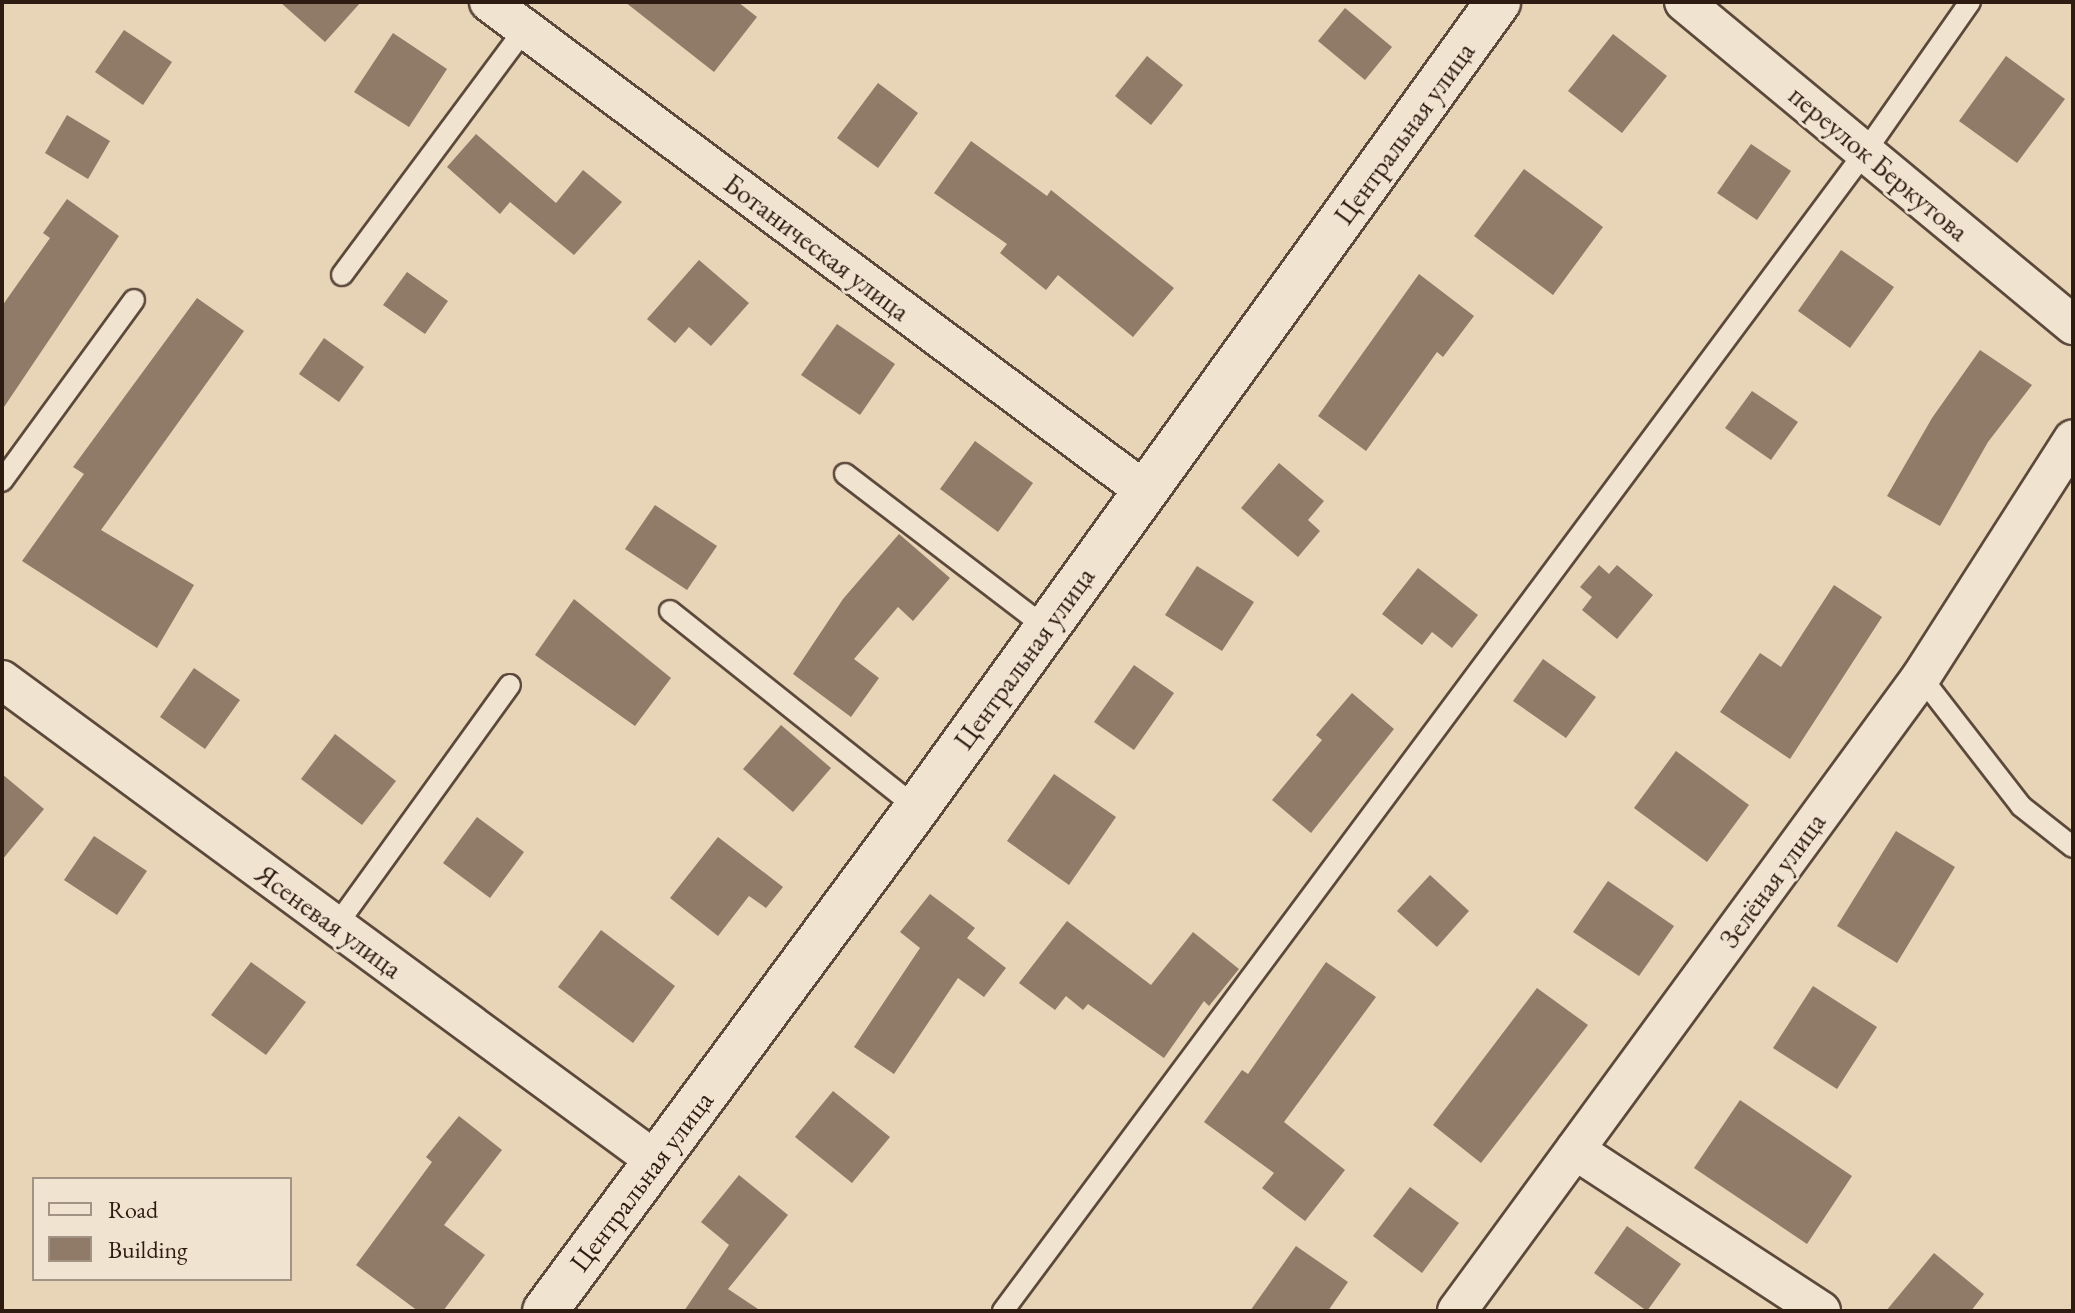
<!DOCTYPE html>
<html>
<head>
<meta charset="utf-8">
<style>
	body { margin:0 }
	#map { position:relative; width:2075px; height:1313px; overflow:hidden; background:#e8d4b7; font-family:"EB Garamond",serif }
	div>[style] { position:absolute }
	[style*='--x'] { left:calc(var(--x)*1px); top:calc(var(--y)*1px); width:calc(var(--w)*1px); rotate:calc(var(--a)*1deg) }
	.building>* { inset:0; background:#8f7b68 }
	.roads { filter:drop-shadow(2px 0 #5c493b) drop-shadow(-2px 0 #5c493b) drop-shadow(0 2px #5c493b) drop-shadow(0 -2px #5c493b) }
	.service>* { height:20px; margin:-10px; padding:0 10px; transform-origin:10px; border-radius:10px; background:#f0e3d0 }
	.minor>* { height:38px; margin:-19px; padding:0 19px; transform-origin:19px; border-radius:19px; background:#f0e3d0 }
	.tertiary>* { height:44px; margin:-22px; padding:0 22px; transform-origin:22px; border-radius:22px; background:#f0e3d0 }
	span { translate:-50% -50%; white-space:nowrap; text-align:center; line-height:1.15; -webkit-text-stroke:6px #f0e3d0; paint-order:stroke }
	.street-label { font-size:28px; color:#2e1b12 }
	.frame { position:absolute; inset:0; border:4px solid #2e1b12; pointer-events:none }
	.legend { position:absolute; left:32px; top:1177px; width:260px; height:104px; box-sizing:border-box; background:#f0e3d0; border:2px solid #a29384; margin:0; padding:10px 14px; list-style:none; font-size:24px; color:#2e1b12 }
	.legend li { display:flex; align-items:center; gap:16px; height:40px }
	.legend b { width:40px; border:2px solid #a29384 }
</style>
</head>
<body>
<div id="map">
	<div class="building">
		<div style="clip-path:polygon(280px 2px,361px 2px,325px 42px)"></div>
		<div style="clip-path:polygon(625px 2px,738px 2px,757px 17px,714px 72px)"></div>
		<div style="clip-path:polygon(1345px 8px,1392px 47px,1365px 80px,1318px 41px)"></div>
		<div style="clip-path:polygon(124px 30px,172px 62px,143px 105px,95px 72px)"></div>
		<div style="clip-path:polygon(393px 33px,447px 69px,409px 127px,354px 92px)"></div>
		<div style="clip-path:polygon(1613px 34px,1667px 76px,1622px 133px,1568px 91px)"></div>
		<div style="clip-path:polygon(1147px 56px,1183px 85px,1151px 125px,1115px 96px)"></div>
		<div style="clip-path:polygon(2006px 56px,2065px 99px,2017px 163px,1959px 121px)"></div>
		<div style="clip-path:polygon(878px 83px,918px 113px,878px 168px,837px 138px)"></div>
		<div style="clip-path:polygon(67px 115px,110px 141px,88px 179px,45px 153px)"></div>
		<div style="clip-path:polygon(476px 134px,556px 203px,583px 170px,622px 202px,574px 255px,510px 202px,500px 214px,447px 167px)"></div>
		<div style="clip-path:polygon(971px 141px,1047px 196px,1051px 190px,1174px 288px,1133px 337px,1058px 275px,1046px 290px,1000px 253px,1007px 244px,934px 193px)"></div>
		<div style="clip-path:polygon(1751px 144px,1791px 171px,1757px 220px,1717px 193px)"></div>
		<div style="clip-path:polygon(1524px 169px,1603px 227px,1553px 295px,1474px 236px)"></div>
		<div style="clip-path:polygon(67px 199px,119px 236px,2px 410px,2px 306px,50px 238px,43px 233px)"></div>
		<div style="clip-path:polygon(1841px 250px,1894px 287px,1850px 348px,1798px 311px)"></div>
		<div style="clip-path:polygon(699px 260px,749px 303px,711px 346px,689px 327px,675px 343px,647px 319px)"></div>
		<div style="clip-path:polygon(407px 272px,448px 301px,425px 334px,383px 305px)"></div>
		<div style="clip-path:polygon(1419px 274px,1474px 316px,1443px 357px,1437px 352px,1366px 451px,1318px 416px)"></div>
		<div style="clip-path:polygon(197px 298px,244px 331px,101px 530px,194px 585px,157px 648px,22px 561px,84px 474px,73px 467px)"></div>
		<div style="clip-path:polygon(837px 324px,895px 364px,860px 415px,801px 375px)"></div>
		<div style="clip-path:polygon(324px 338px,364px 367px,339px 402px,299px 374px)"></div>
		<div style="clip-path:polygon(1980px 350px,2032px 385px,1988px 442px,1940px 526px,1887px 496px,1932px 418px)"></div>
		<div style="clip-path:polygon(1752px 391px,1798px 422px,1771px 460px,1725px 428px)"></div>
		<div style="clip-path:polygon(975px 441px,1033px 483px,998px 532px,940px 489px)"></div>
		<div style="clip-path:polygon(1279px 463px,1324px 501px,1308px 520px,1320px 531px,1298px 557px,1241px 508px)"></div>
		<div style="clip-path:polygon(655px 505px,717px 546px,687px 590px,625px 549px)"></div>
		<div style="clip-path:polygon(899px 534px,950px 578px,913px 621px,898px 607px,854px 659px,879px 678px,851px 717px,793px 674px,843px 599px)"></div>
		<div style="clip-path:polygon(1599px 565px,1609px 574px,1617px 565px,1653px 595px,1617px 639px,1582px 610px,1592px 597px,1580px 587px)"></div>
		<div style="clip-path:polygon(1197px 566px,1254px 602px,1222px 651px,1165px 615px)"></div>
		<div style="clip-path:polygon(1418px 568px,1478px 615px,1452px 648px,1432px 632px,1422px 645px,1382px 614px)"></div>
		<div style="clip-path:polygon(1834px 585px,1882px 617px,1790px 759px,1720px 712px,1760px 653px,1781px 667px)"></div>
		<div style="clip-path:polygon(574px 599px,671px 678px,635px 726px,535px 655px)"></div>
		<div style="clip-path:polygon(1543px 659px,1596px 697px,1566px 738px,1513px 701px)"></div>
		<div style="clip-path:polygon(1134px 665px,1174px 693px,1134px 750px,1094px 722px)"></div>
		<div style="clip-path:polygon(194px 668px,240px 700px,205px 749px,160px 717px)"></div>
		<div style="clip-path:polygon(1352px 693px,1394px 729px,1311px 833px,1272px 800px,1322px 740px,1316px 735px)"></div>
		<div style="clip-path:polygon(781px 725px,831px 768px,793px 812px,743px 769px)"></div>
		<div style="clip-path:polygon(335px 734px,396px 781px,362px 825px,301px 779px)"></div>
		<div style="clip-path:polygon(1676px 751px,1749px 805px,1707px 862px,1634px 808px)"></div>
		<div style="clip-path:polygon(2px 774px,44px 809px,2px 860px)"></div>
		<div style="clip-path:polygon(1054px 774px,1116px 817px,1069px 885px,1007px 841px)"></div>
		<div style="clip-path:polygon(477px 817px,524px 852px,490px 898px,443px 863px)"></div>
		<div style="clip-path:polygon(1896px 831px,1955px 867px,1897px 963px,1837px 926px)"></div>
		<div style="clip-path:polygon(94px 836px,147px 871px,117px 915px,64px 880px)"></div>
		<div style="clip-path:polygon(718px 837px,783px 887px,766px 908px,749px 896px,718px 936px,670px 898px)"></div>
		<div style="clip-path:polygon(1430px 875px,1469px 911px,1437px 947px,1397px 911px)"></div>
		<div style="clip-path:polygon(1608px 881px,1674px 926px,1639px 976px,1573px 932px)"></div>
		<div style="clip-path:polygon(930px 894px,975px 928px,967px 938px,1006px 968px,984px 997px,958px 978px,894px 1074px,854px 1047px,920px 948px,900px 932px)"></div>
		<div style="clip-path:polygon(1067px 921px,1151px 985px,1193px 932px,1239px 969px,1209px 1006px,1204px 1001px,1164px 1058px,1088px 1004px,1083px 1010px,1066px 996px,1055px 1010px,1019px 983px)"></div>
		<div style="clip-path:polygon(601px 930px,675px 986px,633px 1043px,558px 987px)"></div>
		<div style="clip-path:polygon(251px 962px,306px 1002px,266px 1055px,211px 1015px)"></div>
		<div style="clip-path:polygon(1326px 962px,1376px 997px,1284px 1122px,1345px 1170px,1305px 1221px,1262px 1188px,1274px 1173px,1204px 1122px,1242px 1070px,1248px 1074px)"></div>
		<div style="clip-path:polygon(1813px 986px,1877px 1027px,1837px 1089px,1773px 1048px)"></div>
		<div style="clip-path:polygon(1537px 988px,1588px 1025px,1481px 1163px,1433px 1125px)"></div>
		<div style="clip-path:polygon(833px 1091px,890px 1137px,852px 1183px,795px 1137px)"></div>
		<div style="clip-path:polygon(1740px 1100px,1852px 1176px,1807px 1244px,1694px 1168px)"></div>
		<div style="clip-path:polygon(459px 1116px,502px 1150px,444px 1225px,485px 1255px,443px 1311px,418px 1311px,356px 1265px,432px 1162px,426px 1157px)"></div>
		<div style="clip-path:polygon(739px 1175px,788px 1215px,728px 1289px,761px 1311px,684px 1311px,729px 1245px,701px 1222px)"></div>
		<div style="clip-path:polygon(1410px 1187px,1459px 1223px,1422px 1273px,1373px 1236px)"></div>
		<div style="clip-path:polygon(1627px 1226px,1681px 1264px,1647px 1311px,1594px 1273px)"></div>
		<div style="clip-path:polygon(1296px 1246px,1348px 1282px,1328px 1311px,1250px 1311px)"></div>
		<div style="clip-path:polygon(1934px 1253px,1984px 1294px,1971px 1311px,1886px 1311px)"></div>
	</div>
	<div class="roads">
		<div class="service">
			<div style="--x:342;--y:275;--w:307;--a:-53.4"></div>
			<div style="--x:845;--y:474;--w:252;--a:37.4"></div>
			<div style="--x:2;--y:481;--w:224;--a:-53.9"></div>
			<div style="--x:670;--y:611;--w:316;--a:38.6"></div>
			<div style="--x:1921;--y:677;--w:163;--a:52.2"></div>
			<div style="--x:2021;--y:806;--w:66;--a:38.3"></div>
			<div style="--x:336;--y:926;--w:297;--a:-54.2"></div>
			<div style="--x:1003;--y:1311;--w:1444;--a:-53.36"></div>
			<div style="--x:1865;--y:152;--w:183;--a:-55"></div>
		</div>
		<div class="minor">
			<div style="--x:489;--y:2;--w:818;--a:36.7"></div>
			<div style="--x:1684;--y:2;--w:506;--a:39.7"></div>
			<div style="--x:2;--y:680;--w:812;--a:36.33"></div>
			<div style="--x:1575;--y:1150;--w:294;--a:33.2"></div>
			<div style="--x:1457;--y:1311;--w:786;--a:-53.8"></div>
			<div style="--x:1921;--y:677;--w:282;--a:-57.4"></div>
		</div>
		<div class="tertiary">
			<div style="--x:545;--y:1311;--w:626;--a:-53.51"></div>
			<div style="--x:917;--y:808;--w:994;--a:-54.21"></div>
		</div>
	</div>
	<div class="street-label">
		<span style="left:1404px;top:133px;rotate:-54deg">Центральная улица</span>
		<span style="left:1879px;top:163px;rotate:40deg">переулок Беркутова</span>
		<span style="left:817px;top:247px;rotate:37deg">Ботаническая улица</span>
		<span style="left:1024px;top:658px;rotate:-54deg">Центральная улица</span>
		<span style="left:1772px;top:880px;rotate:-54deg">Зелёная улица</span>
		<span style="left:329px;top:921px;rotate:36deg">Ясеневая улица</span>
		<span style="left:641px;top:1181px;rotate:-53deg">Центральная улица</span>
	</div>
	<div class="frame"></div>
	<ul class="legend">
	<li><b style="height:10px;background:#f0e3d0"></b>Road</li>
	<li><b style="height:22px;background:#8f7b68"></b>Building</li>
	</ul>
</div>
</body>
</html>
